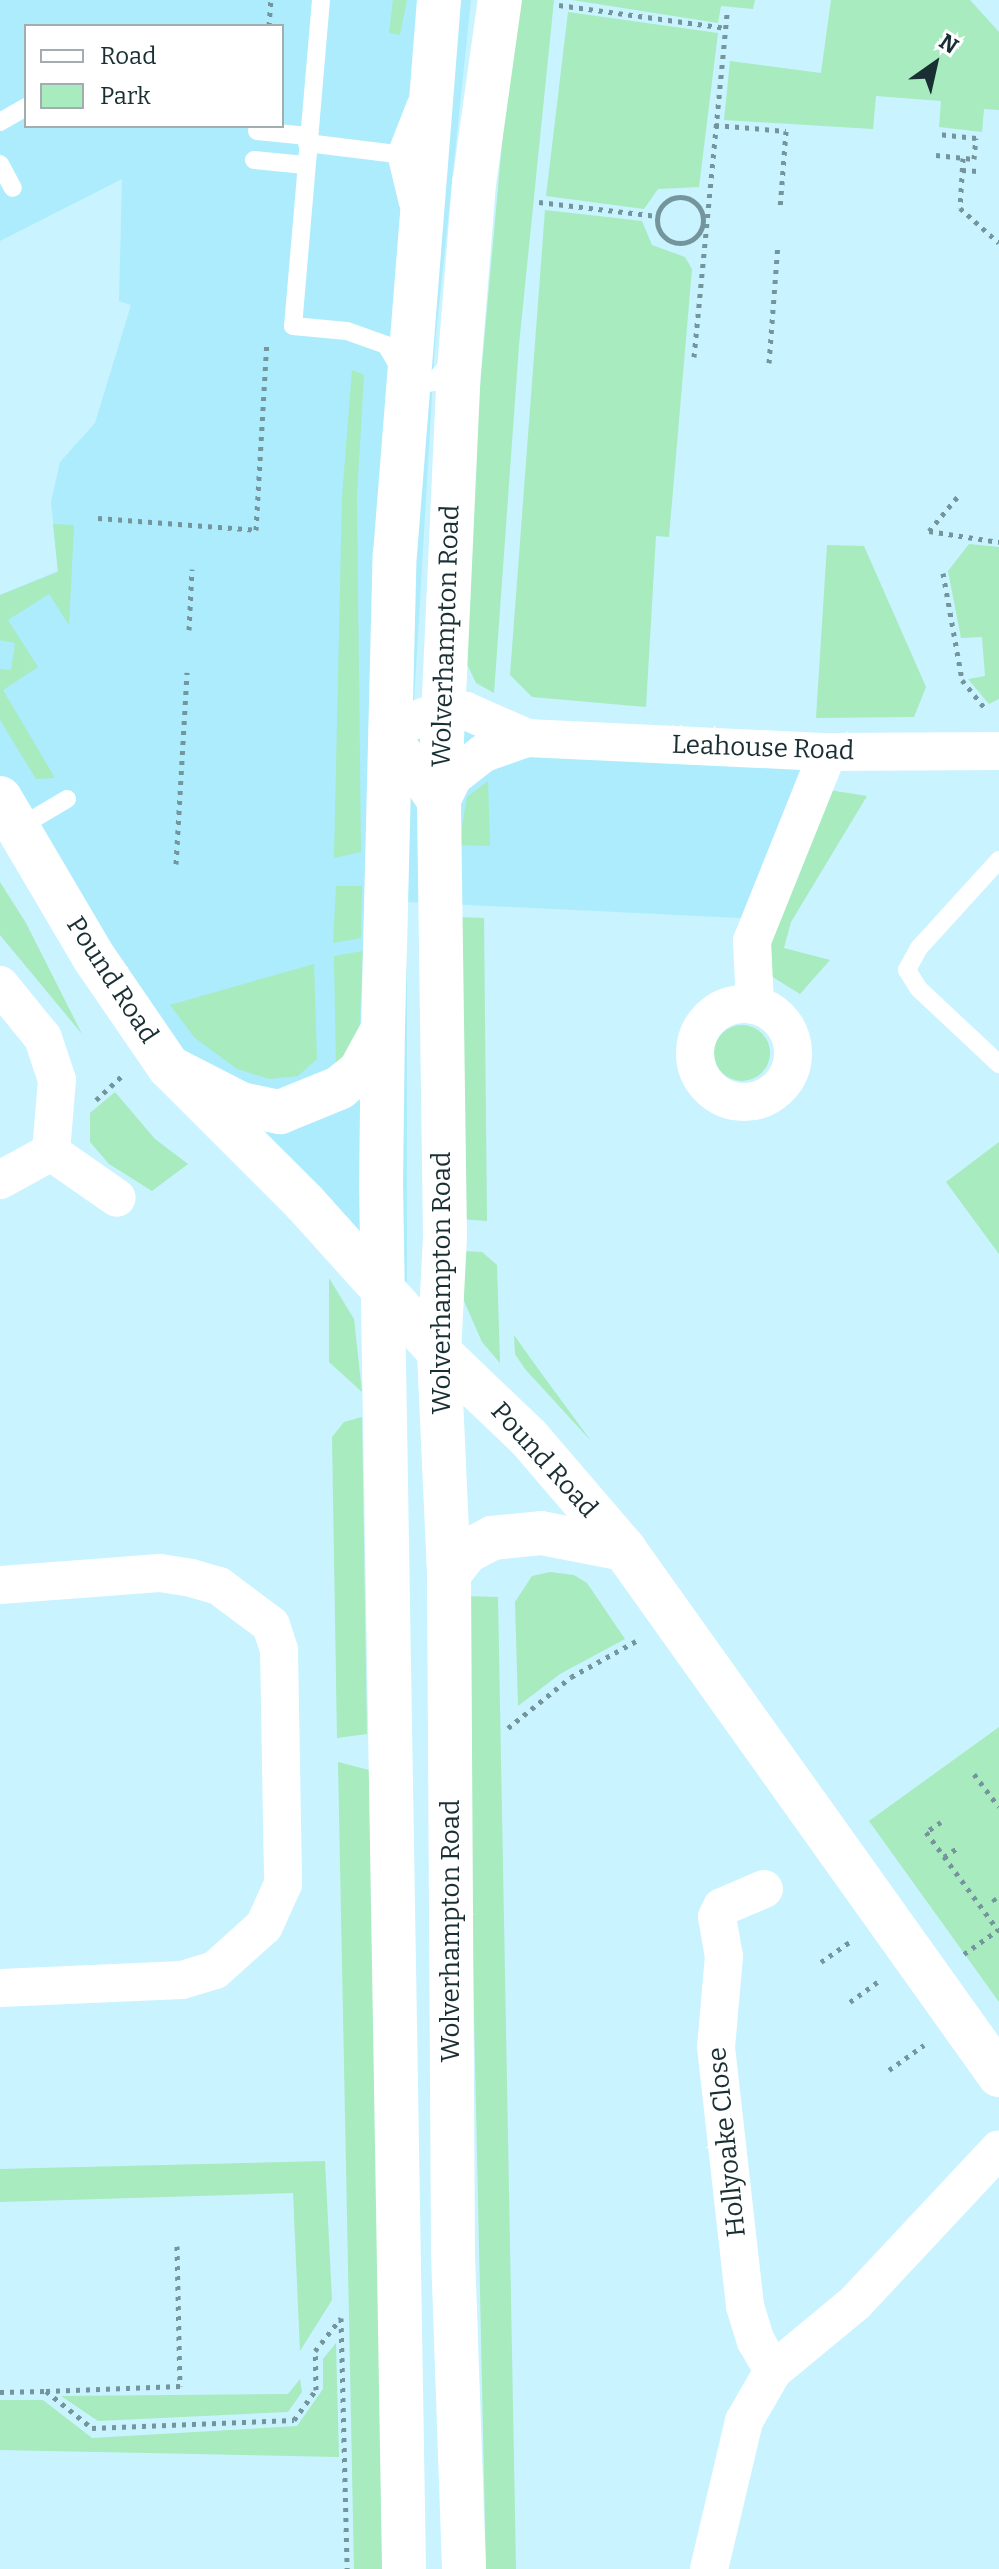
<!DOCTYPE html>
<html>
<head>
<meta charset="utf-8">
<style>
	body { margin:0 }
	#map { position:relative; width:999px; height:2569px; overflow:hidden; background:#c9f3fe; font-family:Bitter,serif }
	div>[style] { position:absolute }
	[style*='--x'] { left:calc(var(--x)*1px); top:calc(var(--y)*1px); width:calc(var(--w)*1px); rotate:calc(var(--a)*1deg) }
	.built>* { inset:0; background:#acecfc }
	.green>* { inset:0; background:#a7ebbe }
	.round { border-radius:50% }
	.path>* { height:5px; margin-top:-2.5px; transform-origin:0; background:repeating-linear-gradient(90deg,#75959d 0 4px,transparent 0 10px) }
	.path>.ring { margin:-2.5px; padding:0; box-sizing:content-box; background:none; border:5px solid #75959d; border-radius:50% }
	.lane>* { height:18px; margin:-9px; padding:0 9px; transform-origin:9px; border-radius:9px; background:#fff }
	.street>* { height:38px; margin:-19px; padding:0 19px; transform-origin:19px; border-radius:19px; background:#fff }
	.street>.ring { margin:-19px; padding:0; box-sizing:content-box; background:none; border:38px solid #fff; border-radius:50% }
	.secondary>* { height:44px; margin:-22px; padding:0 22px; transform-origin:22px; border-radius:22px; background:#fff }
	.highway>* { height:44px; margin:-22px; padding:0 22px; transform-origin:22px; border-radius:22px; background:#fff }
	span { translate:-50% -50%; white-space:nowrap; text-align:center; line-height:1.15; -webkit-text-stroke:7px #fff; paint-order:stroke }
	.street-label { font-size:26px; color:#192f34 }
	.legend { position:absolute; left:24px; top:24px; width:260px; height:104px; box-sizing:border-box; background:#fff; border:2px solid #a3acae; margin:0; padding:10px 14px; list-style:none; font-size:24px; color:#192f34 }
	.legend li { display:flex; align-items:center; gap:16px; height:40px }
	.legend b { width:40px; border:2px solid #a3acae }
	.north { position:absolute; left:895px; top:24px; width:80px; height:80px; -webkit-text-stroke:6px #fff; paint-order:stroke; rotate:34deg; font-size:22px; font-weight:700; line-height:32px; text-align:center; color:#192f34 }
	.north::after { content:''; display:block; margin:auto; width:28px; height:36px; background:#192f34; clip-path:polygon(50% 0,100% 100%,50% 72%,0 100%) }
</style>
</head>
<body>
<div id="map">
	<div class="built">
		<div style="clip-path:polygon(evenodd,0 0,471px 0,435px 344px,413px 720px,527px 738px,828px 752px,761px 919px,407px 902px,407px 1317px,169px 1067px,0 798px,0 595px,58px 571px,51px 502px,60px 462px,95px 423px,131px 305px,119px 301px,122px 179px,0 241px,0 0,26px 26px,282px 26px,282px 126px,26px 126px,26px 26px)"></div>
	</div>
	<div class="green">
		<div style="clip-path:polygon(393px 0,407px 0,400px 35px,389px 33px)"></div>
		<div style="clip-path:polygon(515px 0,554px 0,519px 345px,494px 693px,476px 683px,465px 660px,474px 453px)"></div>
		<div style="clip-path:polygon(572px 0,755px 0,753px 9px,721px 6px,718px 23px)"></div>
		<div style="clip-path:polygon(831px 0,970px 0,999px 32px,999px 110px,984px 109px,982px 132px,939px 127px,941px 101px,876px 96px,873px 129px,724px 120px,730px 61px,821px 73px)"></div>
		<div style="clip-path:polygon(568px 12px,718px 33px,699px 187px,658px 189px,644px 209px,546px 196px)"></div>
		<div style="clip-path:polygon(545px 210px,642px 221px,652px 245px,685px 257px,692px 269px,669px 537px,656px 536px,646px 707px,532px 697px,510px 675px)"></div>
		<div style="clip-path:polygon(352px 370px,364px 375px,357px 495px,361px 852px,334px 858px,342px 498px)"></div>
		<div style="clip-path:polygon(53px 524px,74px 525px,69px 625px,49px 594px,8px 620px,38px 667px,3px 690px,55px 778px,36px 779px,0 720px,0 669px,11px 670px,15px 643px,0 640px,0 595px,58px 572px)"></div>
		<div style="clip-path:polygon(969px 544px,999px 547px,999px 699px,989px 704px,968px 679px,985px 676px,982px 637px,961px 638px,948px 571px)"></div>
		<div style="clip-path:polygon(827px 545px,864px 546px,926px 687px,914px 717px,816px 718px)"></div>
		<div style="clip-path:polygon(488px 781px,490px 846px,459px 845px,467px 797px)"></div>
		<div style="clip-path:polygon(829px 790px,867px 796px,791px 922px,784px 948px,830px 960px,800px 994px,771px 976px,766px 945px)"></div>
		<div style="clip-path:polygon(0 882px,26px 923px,82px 1034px,0 935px)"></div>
		<div style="clip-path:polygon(336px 886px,362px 886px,361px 938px,333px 943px)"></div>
		<div style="clip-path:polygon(458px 917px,484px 918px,487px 1221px,459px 1219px)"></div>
		<div style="clip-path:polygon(363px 951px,359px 1037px,336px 1068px,334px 956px)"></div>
		<div style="clip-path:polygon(314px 964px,317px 1059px,298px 1076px,270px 1079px,237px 1069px,195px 1038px,170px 1005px)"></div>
		<div class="round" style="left:714px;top:1025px;width:56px;height:56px"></div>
		<div style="clip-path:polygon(115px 1092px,155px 1139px,188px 1164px,152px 1191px,109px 1164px,90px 1142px,90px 1113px)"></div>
		<div style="clip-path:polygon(999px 1142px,999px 1254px,946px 1182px)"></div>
		<div style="clip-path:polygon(463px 1251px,482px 1252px,497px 1265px,500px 1363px,482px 1342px,464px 1301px)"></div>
		<div style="clip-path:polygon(329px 1278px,354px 1319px,362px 1392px,329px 1362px)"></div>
		<div style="clip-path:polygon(514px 1335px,539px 1370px,591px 1441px,525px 1369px,515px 1354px)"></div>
		<div style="clip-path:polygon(362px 1417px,367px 1734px,337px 1738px,332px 1437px,344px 1422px)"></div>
		<div style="clip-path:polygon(550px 1572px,574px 1575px,587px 1583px,625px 1639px,560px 1674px,518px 1706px,515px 1602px,532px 1576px)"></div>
		<div style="clip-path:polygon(465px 1596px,498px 1597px,516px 2569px,486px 2569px)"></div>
		<div style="clip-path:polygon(999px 1727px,999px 2002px,869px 1821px)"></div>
		<div style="clip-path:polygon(338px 1762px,369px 1770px,386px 2569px,354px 2569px)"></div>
		<div style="clip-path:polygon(325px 2161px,332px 2300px,300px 2351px,293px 2193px,0 2202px,0 2169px)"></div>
		<div style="clip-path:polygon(336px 2343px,339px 2457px,0 2450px,0 2400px,43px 2400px,92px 2438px,297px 2426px,323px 2389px,323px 2359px)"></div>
		<div style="clip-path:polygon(300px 2379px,302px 2392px,288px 2412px,98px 2421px,61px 2396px,288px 2394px)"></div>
	</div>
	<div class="path">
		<div style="--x:559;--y:5;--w:169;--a:7.8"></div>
		<div style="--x:269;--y:26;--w:26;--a:-86"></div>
		<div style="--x:715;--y:125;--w:71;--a:4.8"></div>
		<div style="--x:786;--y:131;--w:78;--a:94.4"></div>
		<div style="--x:936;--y:155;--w:38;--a:6"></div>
		<div style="--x:974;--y:159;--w:21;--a:-85"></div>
		<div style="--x:976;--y:138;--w:38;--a:-174"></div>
		<div style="--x:963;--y:158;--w:50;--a:93.4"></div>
		<div style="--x:960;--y:208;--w:52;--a:41.9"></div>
		<div style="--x:962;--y:170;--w:16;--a:4"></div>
		<div class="ring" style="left:657px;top:197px;width:41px;height:41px"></div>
		<div style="--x:539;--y:202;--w:119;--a:6.8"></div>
		<div style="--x:694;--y:357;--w:347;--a:-84.5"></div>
		<div style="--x:769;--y:363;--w:119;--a:-85.7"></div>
		<div style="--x:98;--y:518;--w:158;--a:4.3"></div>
		<div style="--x:256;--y:530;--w:189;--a:-86.7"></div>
		<div style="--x:929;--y:531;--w:71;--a:8.9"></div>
		<div style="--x:929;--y:531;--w:47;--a:-50.2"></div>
		<div style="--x:943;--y:573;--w:109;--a:79.9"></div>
		<div style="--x:962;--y:680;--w:38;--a:51"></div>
		<div style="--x:189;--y:630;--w:61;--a:-87.2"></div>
		<div style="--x:176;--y:864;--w:192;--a:-86.7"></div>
		<div style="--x:96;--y:1100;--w:38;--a:-43"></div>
		<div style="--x:508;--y:1728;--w:81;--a:-39"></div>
		<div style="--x:571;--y:1677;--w:77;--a:-28.9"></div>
		<div style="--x:974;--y:1774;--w:41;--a:52.9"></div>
		<div style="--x:941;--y:1822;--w:18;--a:146"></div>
		<div style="--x:926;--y:1832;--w:122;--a:53.7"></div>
		<div style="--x:944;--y:1857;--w:18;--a:-34"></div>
		<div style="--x:993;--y:1898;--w:10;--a:53"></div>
		<div style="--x:964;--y:1954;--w:42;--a:-35.2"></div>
		<div style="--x:821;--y:1962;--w:37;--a:-35"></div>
		<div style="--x:850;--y:2002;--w:36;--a:-36"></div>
		<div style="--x:889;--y:2070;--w:43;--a:-35.5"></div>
		<div style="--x:177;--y:2246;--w:140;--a:88.8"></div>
		<div style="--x:180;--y:2386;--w:134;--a:177.9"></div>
		<div style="--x:46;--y:2391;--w:59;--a:38.8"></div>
		<div style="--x:92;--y:2428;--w:202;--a:-2.3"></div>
		<div style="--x:294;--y:2420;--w:37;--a:-54"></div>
		<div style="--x:316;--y:2390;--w:39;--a:-91"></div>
		<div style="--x:315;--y:2351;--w:42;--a:-51.8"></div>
		<div style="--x:341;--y:2318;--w:251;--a:88.6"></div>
		<div style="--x:0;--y:2392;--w:46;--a:-1.2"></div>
	</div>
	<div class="lane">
		<div style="--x:321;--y:0;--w:327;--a:94.9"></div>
		<div style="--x:293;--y:326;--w:54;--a:5.3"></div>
		<div style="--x:347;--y:331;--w:41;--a:19.7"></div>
		<div style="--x:386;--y:345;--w:42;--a:59.7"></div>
		<div style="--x:407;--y:381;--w:13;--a:18"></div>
		<div style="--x:419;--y:385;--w:14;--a:-12"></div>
		<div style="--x:433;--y:382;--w:27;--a:-48"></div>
		<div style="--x:0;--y:122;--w:30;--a:-30"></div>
		<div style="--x:257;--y:131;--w:51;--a:5.6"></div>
		<div style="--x:307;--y:143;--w:90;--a:7"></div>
		<div style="--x:254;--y:160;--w:51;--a:5.6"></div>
		<div style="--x:0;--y:164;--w:27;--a:62"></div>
		<div style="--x:408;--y:204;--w:51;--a:-103.5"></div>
		<div style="--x:396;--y:154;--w:55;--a:-68.6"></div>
		<div style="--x:18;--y:828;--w:57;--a:-30.6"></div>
		<div style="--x:999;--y:860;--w:119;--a:132.3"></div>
		<div style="--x:919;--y:948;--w:25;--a:119"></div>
		<div style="--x:907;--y:970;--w:22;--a:58"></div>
		<div style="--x:919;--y:989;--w:110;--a:43.2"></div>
	</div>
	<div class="street">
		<div style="--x:439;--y:806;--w:92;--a:-123.9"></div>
		<div style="--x:388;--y:730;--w:58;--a:-20.3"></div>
		<div style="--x:442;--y:710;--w:24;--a:2"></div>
		<div style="--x:466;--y:711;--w:67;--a:23.9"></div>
		<div style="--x:527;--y:738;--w:301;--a:2.7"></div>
		<div style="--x:828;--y:752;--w:171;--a:-0.3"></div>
		<div style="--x:439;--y:806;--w:32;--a:-64"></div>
		<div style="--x:453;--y:777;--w:39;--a:-38"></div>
		<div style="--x:484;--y:753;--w:46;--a:-19.2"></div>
		<div style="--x:0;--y:985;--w:68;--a:50.9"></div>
		<div style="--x:43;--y:1038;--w:44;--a:71.6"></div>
		<div style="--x:57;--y:1080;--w:72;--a:94.8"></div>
		<div class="ring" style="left:695px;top:1004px;width:60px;height:60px"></div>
		<div style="--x:755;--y:1005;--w:64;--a:-92.7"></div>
		<div style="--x:752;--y:941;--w:204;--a:-68.1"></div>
		<div style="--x:0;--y:1180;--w:58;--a:-28.8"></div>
		<div style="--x:51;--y:1152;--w:80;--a:34.9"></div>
		<div style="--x:0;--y:1585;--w:160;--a:-4.3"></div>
		<div style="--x:160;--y:1573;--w:31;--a:9"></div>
		<div style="--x:191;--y:1578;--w:29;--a:16"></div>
		<div style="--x:219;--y:1586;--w:65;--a:36.9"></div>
		<div style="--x:271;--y:1625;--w:25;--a:72"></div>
		<div style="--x:279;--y:1649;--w:235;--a:89"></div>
		<div style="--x:283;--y:1884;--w:46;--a:114.3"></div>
		<div style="--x:264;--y:1926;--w:66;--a:138.1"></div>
		<div style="--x:215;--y:1970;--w:34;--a:163"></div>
		<div style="--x:182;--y:1980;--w:182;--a:177.5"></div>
		<div style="--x:764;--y:1889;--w:46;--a:156.8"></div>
		<div style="--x:722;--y:1907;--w:11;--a:117"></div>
		<div style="--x:717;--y:1917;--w:40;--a:80"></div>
		<div style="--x:724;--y:1956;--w:91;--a:95"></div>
		<div style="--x:716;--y:2047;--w:261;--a:83.6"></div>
		<div style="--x:745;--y:2306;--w:37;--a:73"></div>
		<div style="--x:756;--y:2341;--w:34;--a:60"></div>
		<div style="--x:709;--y:2569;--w:152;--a:-76.7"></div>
		<div style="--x:744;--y:2421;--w:58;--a:-59.9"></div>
		<div style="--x:773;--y:2371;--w:108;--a:-39.7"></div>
		<div style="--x:856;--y:2302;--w:209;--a:-46.9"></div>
	</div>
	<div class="secondary">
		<div style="--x:0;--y:798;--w:187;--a:59.5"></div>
		<div style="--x:95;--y:959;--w:131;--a:55.6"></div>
		<div style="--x:169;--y:1067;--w:192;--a:45"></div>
		<div style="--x:305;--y:1203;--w:200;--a:48"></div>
		<div style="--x:439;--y:1352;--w:124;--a:43.7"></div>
		<div style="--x:529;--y:1438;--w:146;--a:49.4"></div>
		<div style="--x:624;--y:1549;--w:646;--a:54.51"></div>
	</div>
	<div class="highway">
		<div style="--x:169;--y:1067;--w:81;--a:27.2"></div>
		<div style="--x:241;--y:1104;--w:40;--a:12"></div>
		<div style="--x:280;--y:1112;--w:64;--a:-22.1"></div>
		<div style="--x:339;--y:1088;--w:27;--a:-39"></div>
		<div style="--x:360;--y:1071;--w:48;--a:-61.3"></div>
		<div style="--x:449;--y:1574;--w:28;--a:-52"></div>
		<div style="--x:466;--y:1552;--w:30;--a:-28"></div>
		<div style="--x:492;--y:1538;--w:49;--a:-5.8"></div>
		<div style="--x:541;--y:1533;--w:85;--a:10.9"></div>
		<div style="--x:404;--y:2569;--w:1381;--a:-90.95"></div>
		<div style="--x:381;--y:1188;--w:159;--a:-89.3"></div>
		<div style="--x:383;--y:1029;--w:475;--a:-88.6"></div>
		<div style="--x:395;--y:554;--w:556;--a:-85.46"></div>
		<div style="--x:464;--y:2569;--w:318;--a:-92"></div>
		<div style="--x:453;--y:2251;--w:677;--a:-90.34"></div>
		<div style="--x:449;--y:1574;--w:222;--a:-92.6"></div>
		<div style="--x:439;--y:1352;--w:116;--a:-87"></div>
		<div style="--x:445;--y:1236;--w:430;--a:-90.8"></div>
		<div style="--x:439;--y:806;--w:436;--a:-87.4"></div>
		<div style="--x:459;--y:370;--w:187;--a:-85.4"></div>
		<div style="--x:474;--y:184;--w:186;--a:-82"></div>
	</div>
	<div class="street-label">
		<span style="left:446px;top:636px;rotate:-88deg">Wolverhampton Road</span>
		<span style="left:763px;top:748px;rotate:2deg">Leahouse Road</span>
		<span style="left:112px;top:980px;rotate:57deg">Pound Road</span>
		<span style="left:442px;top:1283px;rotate:-90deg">Wolverhampton Road</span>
		<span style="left:544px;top:1460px;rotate:48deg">Pound Road</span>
		<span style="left:451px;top:1931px;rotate:-90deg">Wolverhampton Road</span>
		<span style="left:727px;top:2142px;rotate:-96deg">Hollyoake Close</span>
	</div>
	<ul class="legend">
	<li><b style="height:10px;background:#fff"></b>Road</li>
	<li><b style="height:22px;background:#a7ebbe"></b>Park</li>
	</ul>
	<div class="north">N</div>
</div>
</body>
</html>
